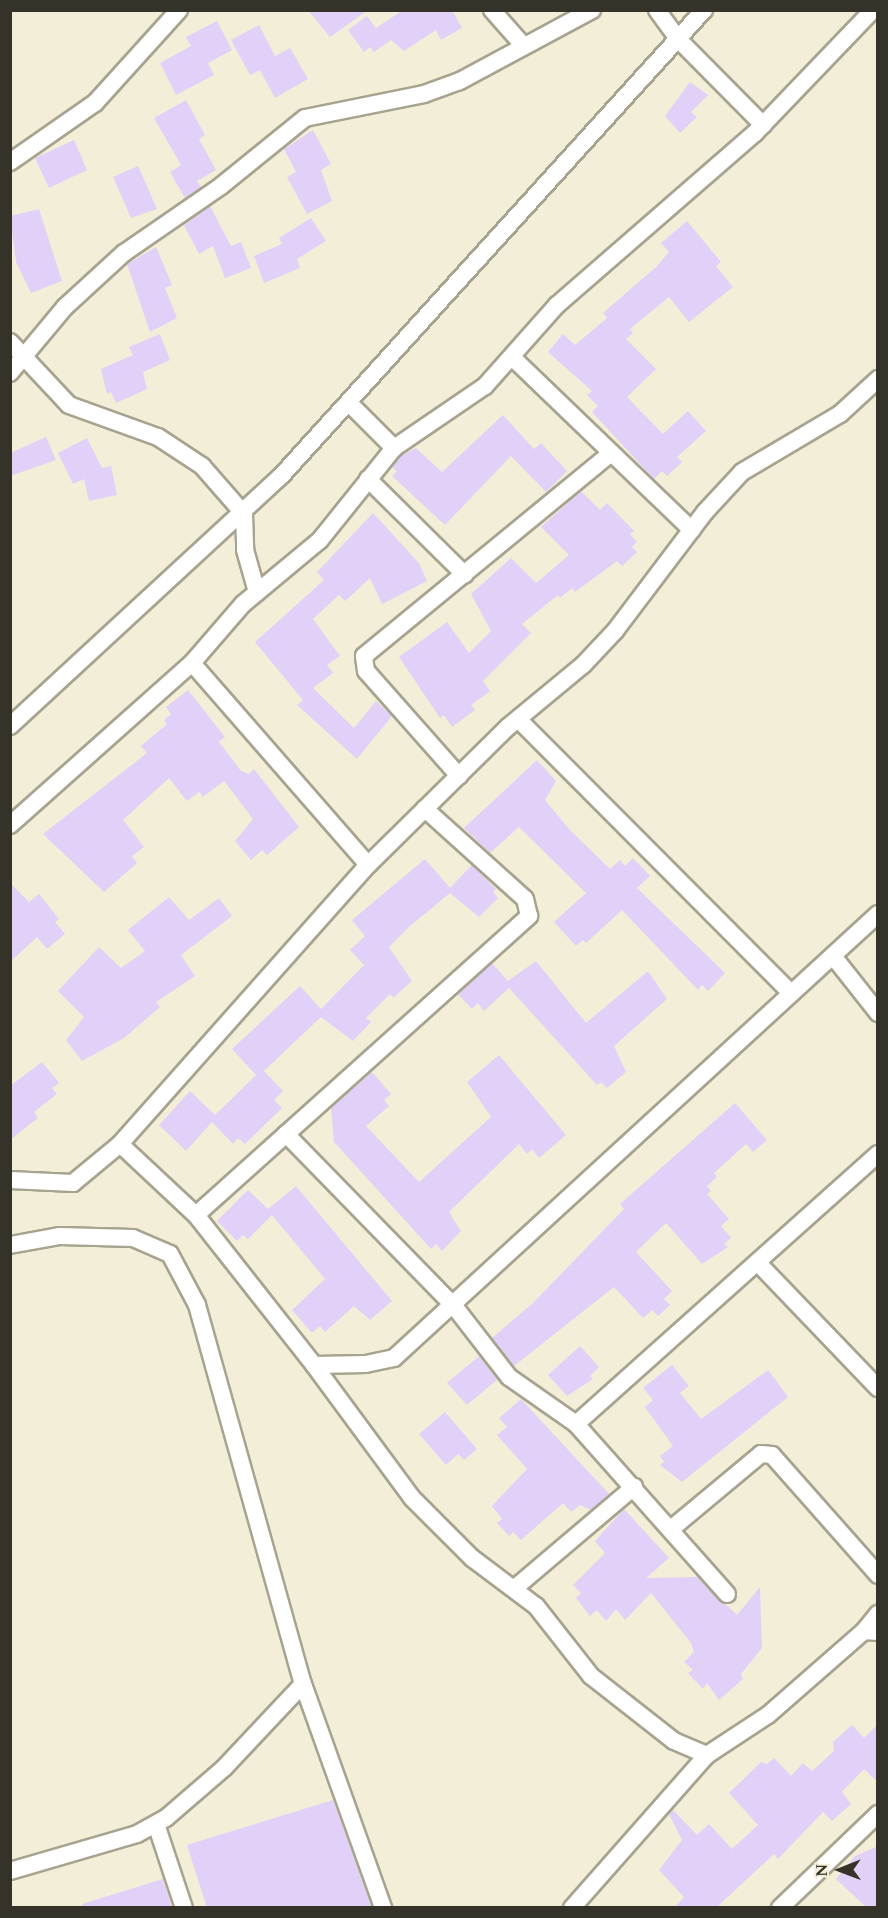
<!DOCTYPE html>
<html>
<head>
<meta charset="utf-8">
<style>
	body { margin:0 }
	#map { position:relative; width:888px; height:1918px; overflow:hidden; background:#f3eed8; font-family:Spectral,serif }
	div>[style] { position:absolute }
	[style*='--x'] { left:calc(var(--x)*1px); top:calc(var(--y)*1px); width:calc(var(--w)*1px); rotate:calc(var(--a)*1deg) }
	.building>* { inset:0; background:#e1d1f8 }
	.roads { filter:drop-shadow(2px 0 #a8a38f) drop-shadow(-2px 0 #a8a38f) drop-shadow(0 2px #a8a38f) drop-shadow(0 -2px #a8a38f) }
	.street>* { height:16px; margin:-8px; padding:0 8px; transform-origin:8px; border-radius:8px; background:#fff }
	span { translate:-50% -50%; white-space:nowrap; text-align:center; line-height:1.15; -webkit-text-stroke:6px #f3eed8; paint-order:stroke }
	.frame { position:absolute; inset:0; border:12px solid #343229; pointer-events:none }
	.north { position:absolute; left:810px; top:1840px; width:60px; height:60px; -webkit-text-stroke:4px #f3eed8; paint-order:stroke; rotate:269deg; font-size:16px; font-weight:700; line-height:24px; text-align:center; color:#343229 }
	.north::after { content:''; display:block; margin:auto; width:21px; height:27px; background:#343229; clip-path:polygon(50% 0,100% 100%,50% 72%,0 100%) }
</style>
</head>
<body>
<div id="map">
	<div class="building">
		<div style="clip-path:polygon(308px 10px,368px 10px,330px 37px)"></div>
		<div style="clip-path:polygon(403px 10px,452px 10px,462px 28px,441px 40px,436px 30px,404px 51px,391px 40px,374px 52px,370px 47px,364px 52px,348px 30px,367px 16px,376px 28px)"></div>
		<div style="clip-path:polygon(217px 21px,232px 50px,208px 63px,214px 75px,176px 95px,160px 63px,191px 46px,186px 37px)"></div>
		<div style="clip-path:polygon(259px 25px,275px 56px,290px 48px,308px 79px,275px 98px,260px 70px,250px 75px,231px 40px)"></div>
		<div style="clip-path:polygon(690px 82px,708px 95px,691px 112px,697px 117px,680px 133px,665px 116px)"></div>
		<div style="clip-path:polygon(186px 100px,205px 135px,199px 139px,216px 170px,197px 181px,201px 187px,185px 198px,170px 172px,181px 165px,154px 118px)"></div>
		<div style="clip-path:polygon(313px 130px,331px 164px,321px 170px,332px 201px,307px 214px,287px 177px,296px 172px,284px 149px)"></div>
		<div style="clip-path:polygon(74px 140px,87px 170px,49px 188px,35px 158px)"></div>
		<div style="clip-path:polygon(138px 166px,157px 209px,131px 218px,113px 177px)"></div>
		<div style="clip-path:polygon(210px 206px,231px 246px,241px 242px,251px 268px,225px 278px,213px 246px,199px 254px,184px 225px)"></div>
		<div style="clip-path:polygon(39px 209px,62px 281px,31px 293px,16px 262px,10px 216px)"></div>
		<div style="clip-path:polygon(311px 218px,326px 241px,297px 259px,300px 268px,264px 283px,254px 256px,282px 244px,279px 238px)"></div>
		<div style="clip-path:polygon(687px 221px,721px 262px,716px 266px,733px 287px,689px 322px,669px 297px,630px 329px,633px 333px,626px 339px,656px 369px,627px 397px,663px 434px,688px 411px,706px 431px,677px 457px,682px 462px,667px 476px,662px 471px,654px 479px,592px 412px,598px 406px,587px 395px,592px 391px,548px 352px,563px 334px,575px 345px,607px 318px,603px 313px,656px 267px,669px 252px,661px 243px)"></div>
		<div style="clip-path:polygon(156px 247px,172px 285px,165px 288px,177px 318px,150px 332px,127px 264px)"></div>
		<div style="clip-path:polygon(160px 334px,170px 360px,143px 372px,147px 389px,116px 403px,111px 392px,107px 394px,101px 369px,133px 355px,129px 347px)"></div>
		<div style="clip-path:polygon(503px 415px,534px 449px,541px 443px,567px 471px,546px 492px,511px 456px,445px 525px,392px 476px,397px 471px,392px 467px,401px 456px,416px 448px,442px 472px)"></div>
		<div style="clip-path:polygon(46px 437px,56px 460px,10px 476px,10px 453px)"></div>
		<div style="clip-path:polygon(87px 438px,102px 468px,111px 466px,117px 495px,89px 501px,84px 479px,73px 484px,58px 453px)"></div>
		<div style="clip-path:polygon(581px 491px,600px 510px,607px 503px,634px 531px,630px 534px,637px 542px,632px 547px,637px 552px,622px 566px,617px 561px,575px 592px,572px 588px,560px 598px,558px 595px,522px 624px,531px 633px,483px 681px,490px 691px,471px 705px,475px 710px,452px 727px,444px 715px,440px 718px,399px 657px,447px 622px,469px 653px,491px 631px,471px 594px,511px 558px,536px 583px,569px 555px,541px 527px)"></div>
		<div style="clip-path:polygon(373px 513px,419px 563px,427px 581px,382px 604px,370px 578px,345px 601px,339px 595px,313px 619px,340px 656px,327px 665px,333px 673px,313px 688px,354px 728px,376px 701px,392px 716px,357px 759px,297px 705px,303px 700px,255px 642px,324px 580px,317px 572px)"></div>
		<div style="clip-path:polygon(188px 690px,225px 737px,219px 742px,241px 771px,249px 774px,254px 769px,299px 827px,267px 855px,262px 850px,251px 860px,235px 841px,253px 819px,224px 781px,203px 797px,199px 792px,187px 801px,169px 778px,123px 820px,144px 847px,132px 856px,137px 863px,104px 892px,43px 834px,147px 753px,141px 746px,167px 724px,164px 720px,171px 714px,166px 707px)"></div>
		<div style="clip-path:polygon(537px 760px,556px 781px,545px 800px,569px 829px,610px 869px,620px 860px,625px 866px,633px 858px,650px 876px,637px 888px,725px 973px,708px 991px,702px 985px,698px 990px,622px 910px,586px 943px,583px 940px,576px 946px,554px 922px,586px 893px,519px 827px,490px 853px,464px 828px)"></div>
		<div style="clip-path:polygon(425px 859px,450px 888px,472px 865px,496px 889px,493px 892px,498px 898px,479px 917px,450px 893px,409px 927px,389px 947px,412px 981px,393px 998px,390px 994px,366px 1018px,371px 1022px,353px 1041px,321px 1017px,264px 1071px,283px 1091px,274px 1100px,282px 1108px,245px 1144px,238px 1138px,233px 1144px,212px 1122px,186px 1151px,159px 1125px,190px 1091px,215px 1115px,256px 1075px,232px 1049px,300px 986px,321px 1009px,364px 965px,350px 950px,365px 936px,352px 920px)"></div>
		<div style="clip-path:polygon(10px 883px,29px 902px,39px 894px,59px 919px,55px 922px,65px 934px,47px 949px,37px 937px,10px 962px)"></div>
		<div style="clip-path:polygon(169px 897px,189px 920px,219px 898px,232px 916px,181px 955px,195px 976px,156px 1002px,160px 1007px,124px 1038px,82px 1061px,66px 1040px,84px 1017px,58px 991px,99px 947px,121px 968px,145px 951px,128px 930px)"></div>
		<div style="clip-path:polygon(536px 961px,586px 1023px,648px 971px,667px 999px,614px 1046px,626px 1072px,607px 1088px,601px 1082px,597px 1085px,509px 988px,484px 1011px,478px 1003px,472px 1009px,458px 994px,492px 963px,508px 981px)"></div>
		<div style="clip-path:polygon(499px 1055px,566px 1135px,539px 1158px,532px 1149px,527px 1154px,519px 1144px,449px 1212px,461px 1231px,442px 1251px,436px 1244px,431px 1249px,334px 1142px,331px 1108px,372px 1072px,391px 1094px,384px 1100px,389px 1106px,366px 1126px,419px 1182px,491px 1117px,467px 1082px)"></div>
		<div style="clip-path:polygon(42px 1062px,59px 1083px,52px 1088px,57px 1094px,34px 1112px,38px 1118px,10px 1140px,10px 1086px)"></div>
		<div style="clip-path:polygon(735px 1103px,767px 1140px,753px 1152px,746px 1144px,714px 1173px,717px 1177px,707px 1186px,711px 1191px,707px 1194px,729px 1219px,721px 1226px,731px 1238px,724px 1244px,728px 1247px,702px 1264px,666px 1223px,636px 1252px,672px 1291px,664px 1299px,670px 1305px,658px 1316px,652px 1310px,643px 1318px,614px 1287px,514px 1366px,492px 1338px,533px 1303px,624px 1209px,620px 1204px)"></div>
		<div style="clip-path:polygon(296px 1186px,392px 1301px,370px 1320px,354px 1306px,325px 1332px,320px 1326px,312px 1333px,292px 1310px,325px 1279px,272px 1215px,248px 1239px,243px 1235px,237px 1241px,217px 1221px,248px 1190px,268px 1209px)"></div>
		<div style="clip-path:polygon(580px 1346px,599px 1367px,590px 1376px,593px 1379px,567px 1396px,548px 1375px)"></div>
		<div style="clip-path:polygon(479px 1356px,498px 1379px,467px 1405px,447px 1383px)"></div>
		<div style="clip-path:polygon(672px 1365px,689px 1386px,680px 1393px,701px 1419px,768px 1370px,788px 1397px,682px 1482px,660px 1465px,664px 1462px,660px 1456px,673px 1446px,645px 1407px,653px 1400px,643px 1388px)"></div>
		<div style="clip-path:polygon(521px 1399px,609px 1494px,591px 1510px,580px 1505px,571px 1512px,563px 1503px,521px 1540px,513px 1532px,509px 1536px,497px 1523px,502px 1519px,492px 1506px,527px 1469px,497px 1435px,507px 1427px,499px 1418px)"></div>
		<div style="clip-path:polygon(445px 1412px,477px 1449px,464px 1460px,458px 1454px,446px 1465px,419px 1434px)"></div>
		<div style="clip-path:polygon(624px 1509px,669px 1558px,646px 1578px,698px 1577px,737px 1615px,760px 1587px,762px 1648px,741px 1674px,743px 1679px,719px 1700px,707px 1683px,703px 1689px,688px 1673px,693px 1670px,684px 1662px,694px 1652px,691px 1643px,651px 1593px,625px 1620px,616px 1609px,606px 1621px,597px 1610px,590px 1616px,576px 1598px,581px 1593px,573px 1585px,605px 1553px,595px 1541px)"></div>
		<div style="clip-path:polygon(878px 1724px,878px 1782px,864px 1769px,842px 1792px,851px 1804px,832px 1821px,823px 1812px,778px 1859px,774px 1854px,716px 1908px,674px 1908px,684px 1897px,659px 1870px,682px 1840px,669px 1814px,673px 1810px,697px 1835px,709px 1824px,732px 1849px,758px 1825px,729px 1793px,761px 1762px,767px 1764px,774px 1758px,791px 1776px,803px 1763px,812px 1771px,834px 1751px,833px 1742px,852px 1725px,864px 1738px)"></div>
		<div style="clip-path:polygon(333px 1800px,372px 1908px,207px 1908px,187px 1845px)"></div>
		<div style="clip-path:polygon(878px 1846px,878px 1908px,867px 1908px,836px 1879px,855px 1856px)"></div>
		<div style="clip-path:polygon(163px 1879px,172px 1908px,83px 1908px,82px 1904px)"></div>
	</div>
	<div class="roads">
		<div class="street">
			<div style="--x:492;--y:10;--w:47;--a:48.5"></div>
			<div style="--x:657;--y:10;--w:36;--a:54"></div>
			<div style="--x:678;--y:39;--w:121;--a:45.3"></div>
			<div style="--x:10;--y:162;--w:103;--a:-34.8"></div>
			<div style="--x:95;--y:103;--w:125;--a:-47.9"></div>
			<div style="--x:10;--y:342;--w:86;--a:46.9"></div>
			<div style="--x:69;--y:405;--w:95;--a:19.8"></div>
			<div style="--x:158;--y:437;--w:53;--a:33.4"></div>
			<div style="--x:202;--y:466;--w:64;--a:48.8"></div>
			<div style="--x:244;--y:514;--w:36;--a:88"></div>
			<div style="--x:245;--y:550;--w:44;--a:74.1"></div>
			<div style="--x:513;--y:358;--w:248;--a:43.9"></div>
			<div style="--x:10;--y:373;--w:86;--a:-50.2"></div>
			<div style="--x:65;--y:307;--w:80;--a:-42.5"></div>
			<div style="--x:124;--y:253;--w:118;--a:-34.6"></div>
			<div style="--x:221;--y:186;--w:108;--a:-39"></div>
			<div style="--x:305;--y:118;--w:121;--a:-11.4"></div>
			<div style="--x:424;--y:94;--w:38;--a:-20"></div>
			<div style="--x:460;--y:81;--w:150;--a:-28.3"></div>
			<div style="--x:349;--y:403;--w:64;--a:45"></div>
			<div style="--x:368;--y:479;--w:136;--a:44.7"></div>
			<div style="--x:192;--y:663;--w:268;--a:48.9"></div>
			<div style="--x:518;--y:719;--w:387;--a:45.1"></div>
			<div style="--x:10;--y:726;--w:370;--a:-42.7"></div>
			<div style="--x:282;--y:475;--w:628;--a:-47.78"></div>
			<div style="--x:459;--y:776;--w:140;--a:-131.5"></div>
			<div style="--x:366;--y:671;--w:15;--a:-98"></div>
			<div style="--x:364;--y:656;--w:320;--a:-39.4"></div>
			<div style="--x:10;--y:825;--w:244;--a:-41.7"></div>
			<div style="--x:192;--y:663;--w:78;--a:-49.2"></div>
			<div style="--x:243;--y:604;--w:100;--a:-39.7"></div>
			<div style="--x:320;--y:540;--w:118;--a:-51.2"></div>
			<div style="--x:394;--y:448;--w:110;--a:-34.3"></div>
			<div style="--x:485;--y:386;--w:108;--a:-48.4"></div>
			<div style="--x:557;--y:305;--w:262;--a:-41"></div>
			<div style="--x:755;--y:133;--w:170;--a:-46.2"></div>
			<div style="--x:878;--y:914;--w:657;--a:137.47"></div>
			<div style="--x:394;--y:1358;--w:29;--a:168"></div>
			<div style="--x:366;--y:1364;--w:52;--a:178.9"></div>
			<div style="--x:314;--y:1365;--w:165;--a:53.6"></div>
			<div style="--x:412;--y:1498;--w:85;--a:45"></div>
			<div style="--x:472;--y:1558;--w:80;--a:36.9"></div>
			<div style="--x:536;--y:1606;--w:89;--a:51.8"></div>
			<div style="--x:591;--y:1676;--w:105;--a:38.1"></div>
			<div style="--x:674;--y:1741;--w:36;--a:23"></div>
			<div style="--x:707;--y:1755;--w:73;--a:-33.3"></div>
			<div style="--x:768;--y:1715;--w:128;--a:-41.2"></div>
			<div style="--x:864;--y:1631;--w:14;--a:4"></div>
			<div style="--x:833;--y:956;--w:73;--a:51.7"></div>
			<div style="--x:286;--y:1134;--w:240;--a:45.7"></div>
			<div style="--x:454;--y:1306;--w:90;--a:52.2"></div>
			<div style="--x:509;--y:1377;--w:82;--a:35"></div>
			<div style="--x:120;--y:1144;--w:104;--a:43.1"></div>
			<div style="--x:196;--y:1215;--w:191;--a:51.8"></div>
			<div style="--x:10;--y:1180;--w:63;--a:2.7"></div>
			<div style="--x:73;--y:1183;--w:61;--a:-39.7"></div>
			<div style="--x:120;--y:1144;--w:373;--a:-48.4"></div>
			<div style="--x:368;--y:865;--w:197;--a:-44.6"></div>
			<div style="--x:508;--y:727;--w:97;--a:-39.6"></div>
			<div style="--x:583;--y:665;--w:47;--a:-46.7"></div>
			<div style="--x:615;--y:631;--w:149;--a:-52.9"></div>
			<div style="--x:705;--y:512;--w:54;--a:-47.2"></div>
			<div style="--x:742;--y:472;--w:114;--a:-30.6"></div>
			<div style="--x:840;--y:414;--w:52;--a:-42.6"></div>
			<div style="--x:196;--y:1215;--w:448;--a:-41.9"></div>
			<div style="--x:529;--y:916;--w:17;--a:-103"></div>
			<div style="--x:525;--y:899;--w:135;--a:-138"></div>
			<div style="--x:10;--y:1245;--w:51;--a:-10.2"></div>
			<div style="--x:60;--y:1236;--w:73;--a:1.6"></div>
			<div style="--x:133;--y:1238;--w:40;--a:23.4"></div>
			<div style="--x:170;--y:1254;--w:58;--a:62.1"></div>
			<div style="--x:197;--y:1305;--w:394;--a:74.4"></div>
			<div style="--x:303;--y:1684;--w:238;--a:70.3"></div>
			<div style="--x:759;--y:1264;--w:172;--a:46.2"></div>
			<div style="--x:671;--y:1529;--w:117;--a:-39.8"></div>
			<div style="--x:761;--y:1454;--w:11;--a:5"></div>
			<div style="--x:772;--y:1455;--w:160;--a:48.5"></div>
			<div style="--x:516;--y:1587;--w:155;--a:-40.3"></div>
			<div style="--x:727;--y:1594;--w:227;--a:-131.6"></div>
			<div style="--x:576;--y:1424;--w:405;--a:-41.8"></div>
			<div style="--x:864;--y:1631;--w:22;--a:-51"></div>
			<div style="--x:156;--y:1824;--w:89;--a:71.6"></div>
			<div style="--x:10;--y:1871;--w:132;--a:-16.2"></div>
			<div style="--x:137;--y:1834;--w:33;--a:-29"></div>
			<div style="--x:166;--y:1818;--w:77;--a:-40.8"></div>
			<div style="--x:224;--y:1768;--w:115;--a:-46.8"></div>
			<div style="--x:572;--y:1908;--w:204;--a:-48.6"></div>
			<div style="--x:780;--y:1908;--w:136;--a:-43.8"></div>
		</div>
	</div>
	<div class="frame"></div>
	<div class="north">N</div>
</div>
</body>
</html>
